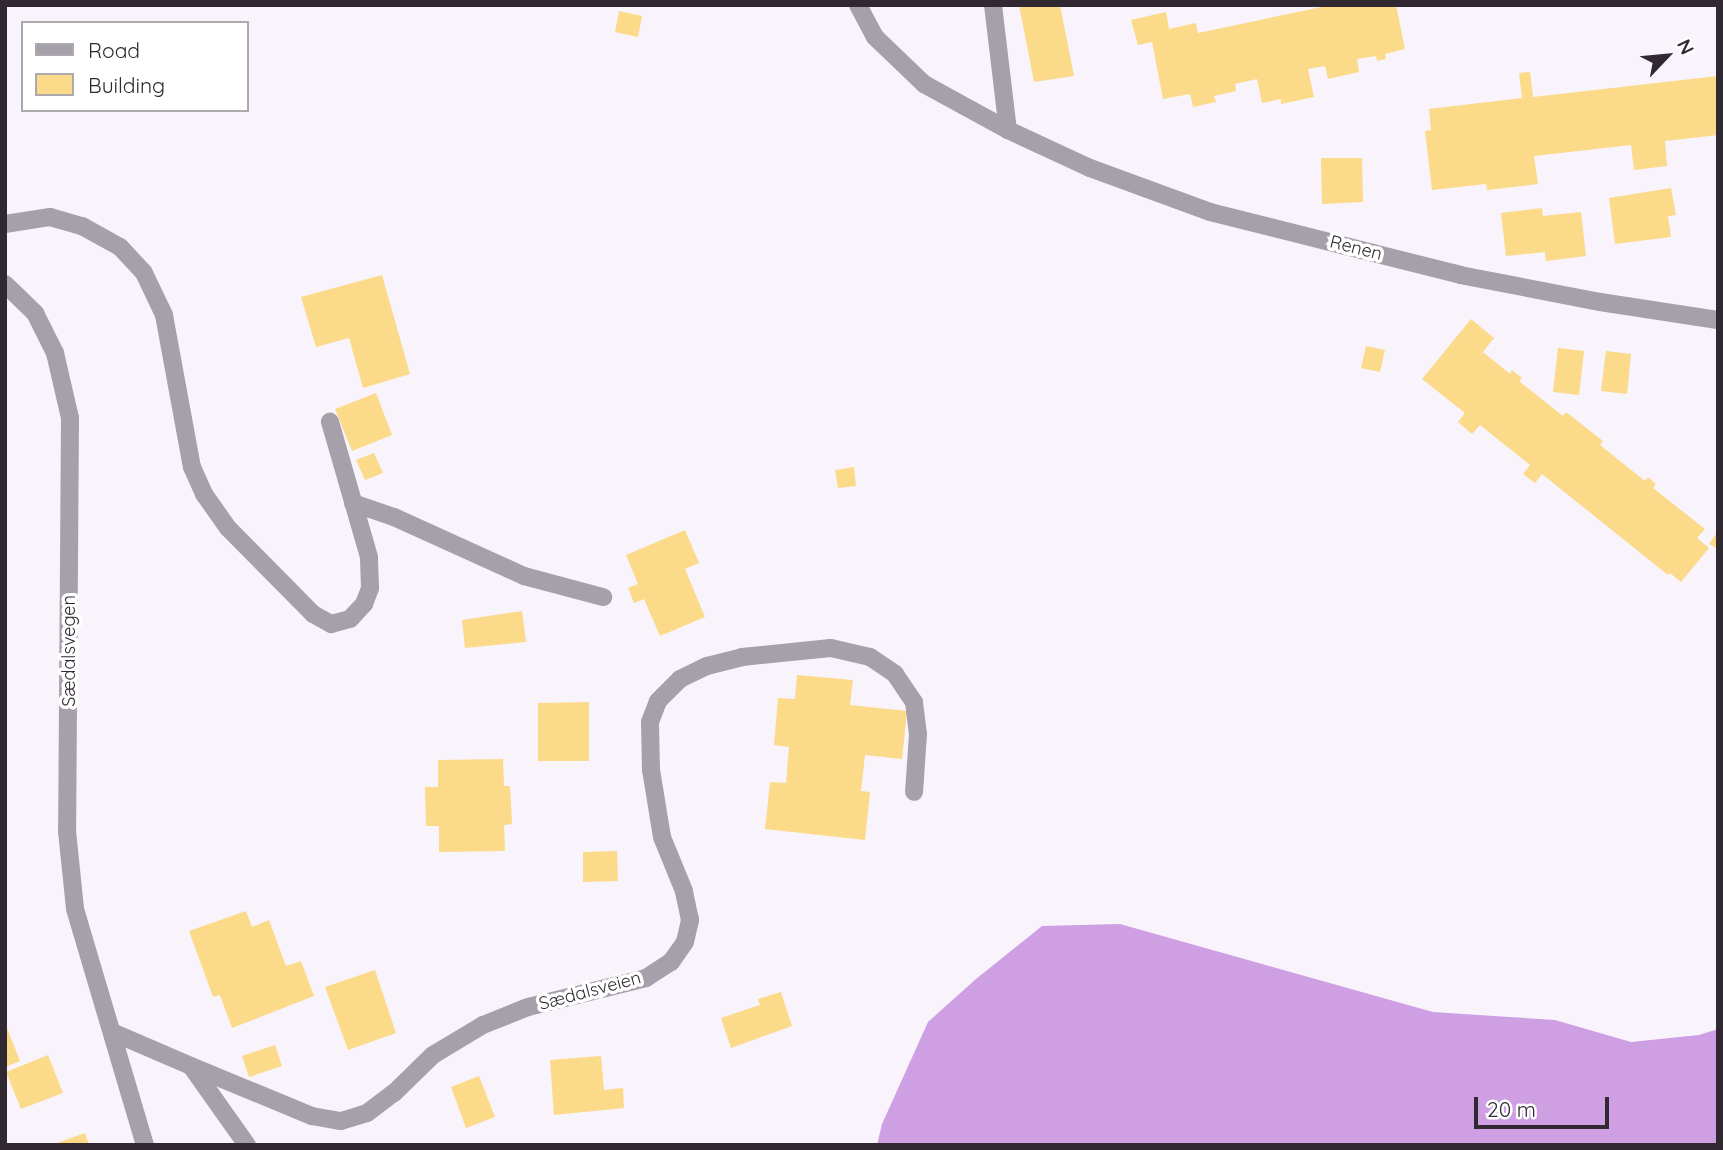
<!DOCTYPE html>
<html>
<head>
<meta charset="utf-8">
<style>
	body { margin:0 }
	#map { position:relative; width:1723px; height:1150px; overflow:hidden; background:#f9f3fc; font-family:Quicksand,sans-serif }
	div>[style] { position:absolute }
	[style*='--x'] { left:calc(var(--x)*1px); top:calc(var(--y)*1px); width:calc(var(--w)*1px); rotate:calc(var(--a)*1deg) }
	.forest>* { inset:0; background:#cea0e3 }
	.building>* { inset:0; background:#fbda89 }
	.minor>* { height:18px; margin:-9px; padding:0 9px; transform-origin:9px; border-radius:9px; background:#a6a0aa }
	span { translate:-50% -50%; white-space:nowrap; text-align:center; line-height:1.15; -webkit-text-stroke:7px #fff; paint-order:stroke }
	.street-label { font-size:18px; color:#302932 }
	.frame { position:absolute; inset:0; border:7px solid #302932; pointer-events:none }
	.legend { position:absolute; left:21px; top:21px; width:228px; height:91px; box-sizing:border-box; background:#fff; border:2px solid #aca9ad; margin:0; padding:9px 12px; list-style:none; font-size:21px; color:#302932 }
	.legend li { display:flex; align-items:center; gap:14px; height:35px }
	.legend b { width:35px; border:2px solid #aca9ad }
	.north { position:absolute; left:1632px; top:21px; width:70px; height:70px; -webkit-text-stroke:5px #fff; paint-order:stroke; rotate:64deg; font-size:19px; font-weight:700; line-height:28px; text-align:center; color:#302932 }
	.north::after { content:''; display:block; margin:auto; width:24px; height:32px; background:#302932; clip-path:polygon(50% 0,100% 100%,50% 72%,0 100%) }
	.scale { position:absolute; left:1474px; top:1097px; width:135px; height:32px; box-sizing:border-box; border:4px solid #302932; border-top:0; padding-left:9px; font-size:21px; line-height:24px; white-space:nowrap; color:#302932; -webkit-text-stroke:5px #fff; paint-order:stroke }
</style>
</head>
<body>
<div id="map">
	<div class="forest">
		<div style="clip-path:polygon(1120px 924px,1433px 1012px,1555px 1020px,1631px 1042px,1699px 1035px,1718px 1029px,1718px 1145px,877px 1145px,882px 1124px,928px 1022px,976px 979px,1042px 926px)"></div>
	</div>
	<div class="building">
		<div style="clip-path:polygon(1019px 5px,1060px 5px,1074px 76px,1034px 82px)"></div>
		<div style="clip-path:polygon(1331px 5px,1396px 5px,1405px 49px,1385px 54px,1386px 59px,1377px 61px,1376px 56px,1357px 59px,1359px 72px,1328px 79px,1325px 66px,1308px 69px,1314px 97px,1281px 104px,1281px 99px,1262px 103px,1257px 79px,1235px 84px,1236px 91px,1214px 96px,1216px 102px,1193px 107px,1190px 94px,1163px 99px,1152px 42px,1138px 45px,1131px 20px,1166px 12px,1169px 29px,1196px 23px,1198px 33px)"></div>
		<div style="clip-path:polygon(619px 11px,642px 16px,638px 37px,615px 32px)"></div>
		<div style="clip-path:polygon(1530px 72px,1533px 97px,1718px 76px,1718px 135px,1665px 141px,1667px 166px,1634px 170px,1631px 145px,1534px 156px,1538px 184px,1487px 190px,1486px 184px,1432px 190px,1425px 131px,1431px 130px,1429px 109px,1522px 98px,1519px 73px)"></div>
		<div style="clip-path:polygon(1321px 158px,1362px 158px,1363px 202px,1322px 204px)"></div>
		<div style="clip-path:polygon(1671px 188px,1676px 215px,1668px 216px,1671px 237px,1615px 244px,1609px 198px)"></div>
		<div style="clip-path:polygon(1542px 208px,1543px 216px,1581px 212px,1586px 256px,1546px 261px,1545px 252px,1506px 256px,1501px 213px)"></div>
		<div style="clip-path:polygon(382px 275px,410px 374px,363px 388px,349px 338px,316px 347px,301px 297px)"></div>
		<div style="clip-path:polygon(1471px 319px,1494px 338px,1483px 352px,1510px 374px,1512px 370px,1522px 378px,1519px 381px,1563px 416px,1566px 412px,1585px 427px,1603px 441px,1600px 445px,1645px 481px,1648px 477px,1656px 484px,1653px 488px,1705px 529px,1697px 538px,1709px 548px,1681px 582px,1670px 573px,1668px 575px,1542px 474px,1535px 483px,1523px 474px,1530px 465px,1480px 425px,1472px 434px,1458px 422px,1465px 413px,1422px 379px)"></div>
		<div style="clip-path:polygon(1366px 346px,1385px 350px,1380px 372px,1361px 368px)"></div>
		<div style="clip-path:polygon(1558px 348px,1584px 351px,1579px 395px,1553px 392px)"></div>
		<div style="clip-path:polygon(1606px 351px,1631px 354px,1627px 394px,1601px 391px)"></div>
		<div style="clip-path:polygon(376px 393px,392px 435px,352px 451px,335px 409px)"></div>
		<div style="clip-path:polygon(374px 453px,383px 473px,365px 480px,356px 460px)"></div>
		<div style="clip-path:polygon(854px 467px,856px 486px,838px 488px,835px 470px)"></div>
		<div style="clip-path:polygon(685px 530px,699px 563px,685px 569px,705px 617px,660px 636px,644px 599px,634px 603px,628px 588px,638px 584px,626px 555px)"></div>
		<div style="clip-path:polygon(1718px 531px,1718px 549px,1709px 544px)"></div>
		<div style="clip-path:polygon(522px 611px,526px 642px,465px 648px,462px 620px)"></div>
		<div style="clip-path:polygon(797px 675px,853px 680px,850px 705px,907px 711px,902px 759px,865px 755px,861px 791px,870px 792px,865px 840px,765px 829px,770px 782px,786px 783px,789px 747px,774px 745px,778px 698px,795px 699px)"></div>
		<div style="clip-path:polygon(589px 702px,589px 761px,538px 761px,538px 703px)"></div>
		<div style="clip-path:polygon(503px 759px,504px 786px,510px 786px,512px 824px,504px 825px,505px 851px,439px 852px,439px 826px,426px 826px,425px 787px,438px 787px,438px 760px)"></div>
		<div style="clip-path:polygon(617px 851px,618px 881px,583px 882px,583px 852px)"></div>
		<div style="clip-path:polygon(246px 911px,252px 927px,269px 920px,286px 966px,301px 961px,314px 996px,232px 1028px,220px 995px,213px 997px,189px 931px)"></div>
		<div style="clip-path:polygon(375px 970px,396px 1033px,348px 1050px,325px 987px)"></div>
		<div style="clip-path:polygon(781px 992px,792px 1026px,731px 1048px,721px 1018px,760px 1005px,758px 999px)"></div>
		<div style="clip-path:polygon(5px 1023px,20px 1061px,5px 1067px)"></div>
		<div style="clip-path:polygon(275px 1045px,282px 1066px,249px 1077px,242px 1056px)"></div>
		<div style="clip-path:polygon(48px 1055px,63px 1093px,21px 1109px,6px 1072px)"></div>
		<div style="clip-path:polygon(601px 1056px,604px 1090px,623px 1088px,624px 1108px,554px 1115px,550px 1060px)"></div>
		<div style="clip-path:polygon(479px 1076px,495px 1117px,466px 1128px,451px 1087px)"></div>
		<div style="clip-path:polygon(85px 1133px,89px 1145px,54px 1145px,54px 1144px)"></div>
	</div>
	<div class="minor">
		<div style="--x:858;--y:5;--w:36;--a:62"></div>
		<div style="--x:875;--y:37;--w:68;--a:43.8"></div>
		<div style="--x:924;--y:84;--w:96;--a:28.7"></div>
		<div style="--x:1008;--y:130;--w:90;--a:24.9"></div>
		<div style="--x:1090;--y:168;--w:128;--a:20.1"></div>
		<div style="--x:1210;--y:212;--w:258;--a:14.1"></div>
		<div style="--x:1460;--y:275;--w:143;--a:10.9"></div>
		<div style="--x:1600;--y:302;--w:119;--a:8.7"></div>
		<div style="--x:993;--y:5;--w:126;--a:83.2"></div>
		<div style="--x:5;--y:224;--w:46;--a:-8.8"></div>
		<div style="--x:50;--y:217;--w:33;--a:16"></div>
		<div style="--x:82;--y:226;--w:43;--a:28.9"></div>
		<div style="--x:120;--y:247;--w:35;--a:47"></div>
		<div style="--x:144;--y:273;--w:47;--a:64.5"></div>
		<div style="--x:164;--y:315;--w:155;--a:79.6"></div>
		<div style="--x:192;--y:467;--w:30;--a:66"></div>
		<div style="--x:204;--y:494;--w:42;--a:54.8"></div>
		<div style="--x:228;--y:528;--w:121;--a:45.3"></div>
		<div style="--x:313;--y:614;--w:21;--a:29"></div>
		<div style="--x:331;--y:624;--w:20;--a:-15"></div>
		<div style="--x:350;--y:619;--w:21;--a:-47"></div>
		<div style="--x:364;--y:604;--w:17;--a:-69"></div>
		<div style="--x:370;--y:588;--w:31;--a:-92"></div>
		<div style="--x:369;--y:557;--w:141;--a:-106.1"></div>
		<div style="--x:5;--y:284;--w:42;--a:44"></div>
		<div style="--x:35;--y:313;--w:45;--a:63.4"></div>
		<div style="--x:55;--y:353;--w:67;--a:77"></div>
		<div style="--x:70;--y:418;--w:413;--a:90.4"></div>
		<div style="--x:67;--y:831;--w:78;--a:84.1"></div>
		<div style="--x:75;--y:909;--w:246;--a:73.5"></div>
		<div style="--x:353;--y:503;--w:43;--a:18.9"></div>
		<div style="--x:394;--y:517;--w:143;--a:24.4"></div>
		<div style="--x:524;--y:576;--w:82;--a:14.9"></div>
		<div style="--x:112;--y:1032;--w:86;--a:23.3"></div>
		<div style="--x:191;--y:1066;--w:97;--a:54.7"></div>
		<div style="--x:191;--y:1066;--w:131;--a:22.5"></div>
		<div style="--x:312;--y:1116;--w:29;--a:10"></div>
		<div style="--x:341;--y:1121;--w:27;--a:-17"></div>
		<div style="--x:367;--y:1113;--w:34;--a:-37"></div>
		<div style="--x:394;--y:1093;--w:54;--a:-44.3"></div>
		<div style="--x:433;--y:1055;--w:58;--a:-31"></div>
		<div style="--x:483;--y:1025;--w:48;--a:-21.8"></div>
		<div style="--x:528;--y:1007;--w:122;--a:-13.8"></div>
		<div style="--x:646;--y:978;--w:30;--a:-33"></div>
		<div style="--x:671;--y:962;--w:24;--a:-55"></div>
		<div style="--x:685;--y:942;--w:23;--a:-77"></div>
		<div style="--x:690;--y:920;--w:30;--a:-102"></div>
		<div style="--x:684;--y:891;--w:58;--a:-112.2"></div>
		<div style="--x:662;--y:837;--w:68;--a:-99.3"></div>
		<div style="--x:651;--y:770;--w:48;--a:-91.2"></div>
		<div style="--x:650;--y:722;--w:22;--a:-69"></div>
		<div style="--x:658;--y:701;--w:31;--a:-45"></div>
		<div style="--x:680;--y:679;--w:30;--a:-26"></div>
		<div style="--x:707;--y:666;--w:36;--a:-14"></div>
		<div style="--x:742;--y:657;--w:89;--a:-5.8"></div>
		<div style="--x:831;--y:648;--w:40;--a:13"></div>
		<div style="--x:870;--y:657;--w:30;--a:34"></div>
		<div style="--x:895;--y:674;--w:34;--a:56"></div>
		<div style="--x:914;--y:702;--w:32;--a:83"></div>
		<div style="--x:918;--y:734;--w:58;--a:93.9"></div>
	</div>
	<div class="street-label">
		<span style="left:1356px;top:248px;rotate:14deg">Renen</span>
		<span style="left:69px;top:651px;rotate:-90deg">Sædalsvegen</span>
		<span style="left:590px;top:991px;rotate:-15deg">Sædalsveien</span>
	</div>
	<div class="frame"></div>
	<ul class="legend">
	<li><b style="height:9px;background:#a6a0aa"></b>Road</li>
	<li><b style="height:19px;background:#fbda89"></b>Building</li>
	</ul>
	<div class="north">N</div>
	<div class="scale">20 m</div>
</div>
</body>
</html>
